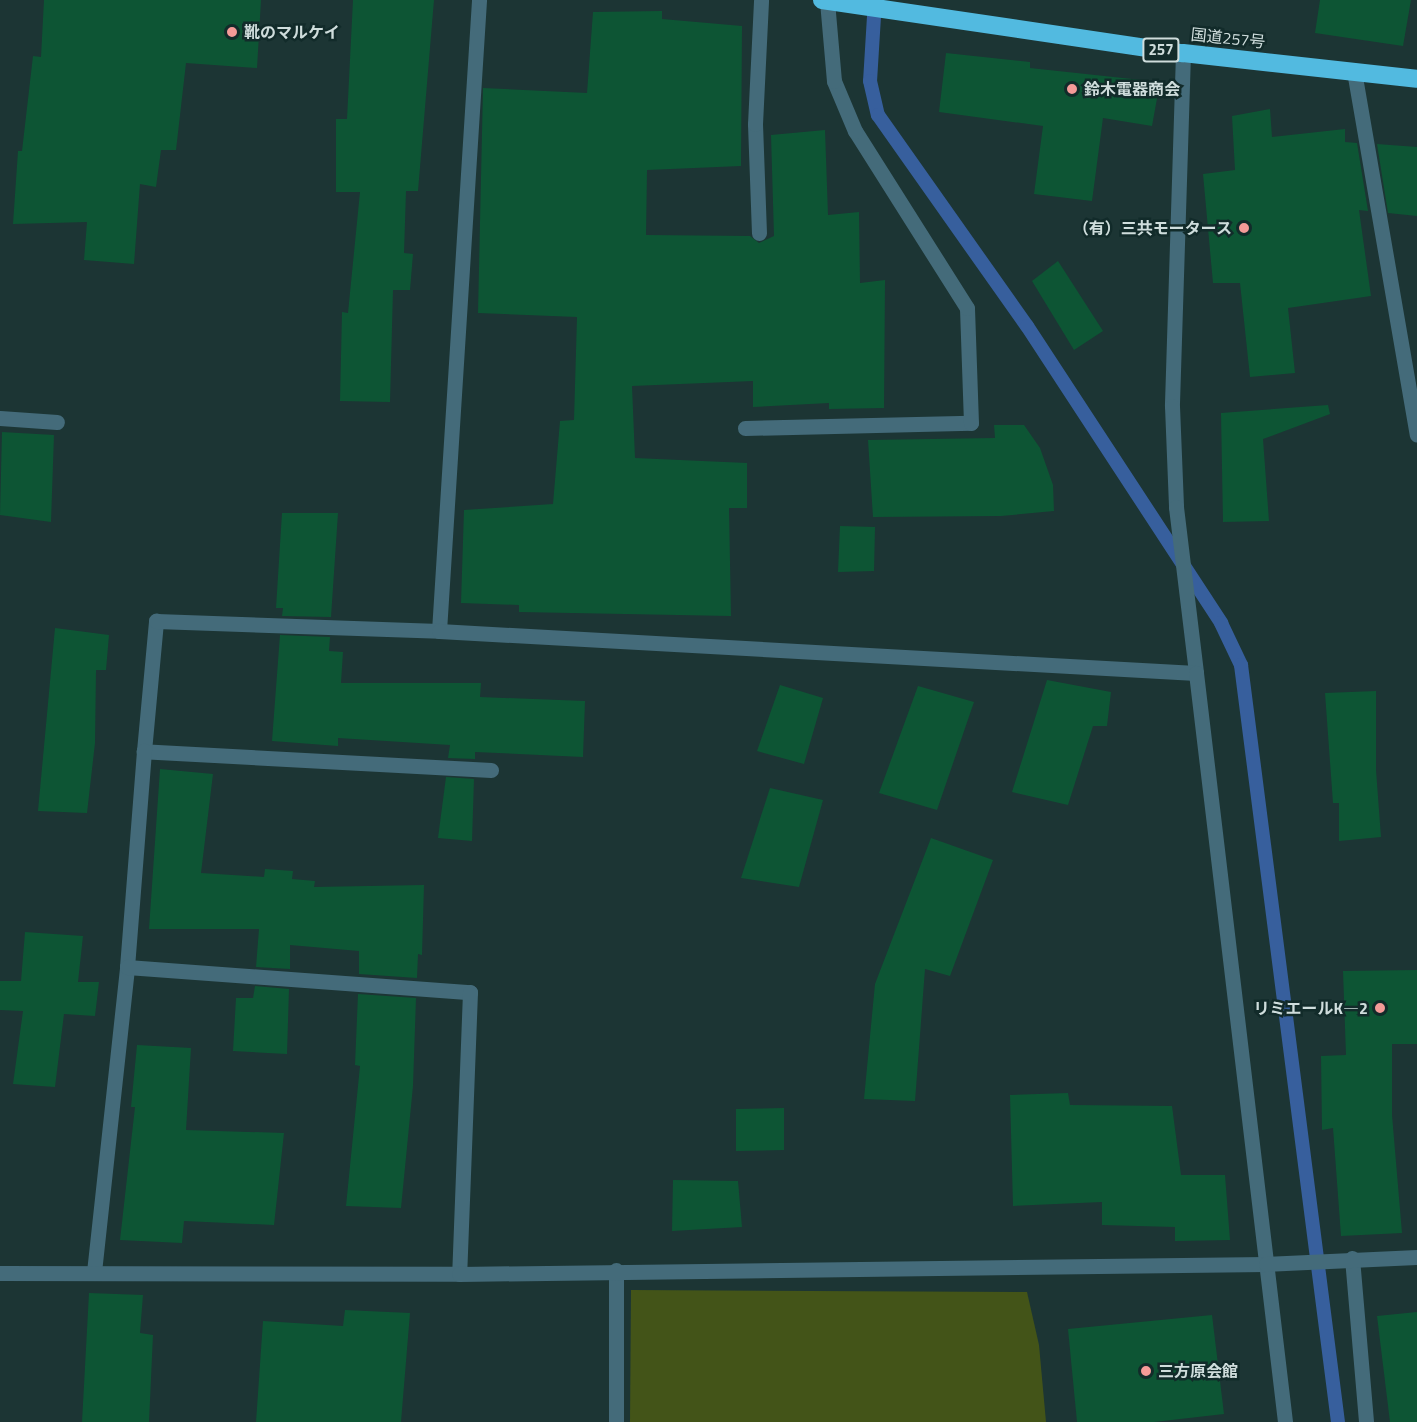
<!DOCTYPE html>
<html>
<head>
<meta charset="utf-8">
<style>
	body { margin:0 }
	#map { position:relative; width:1417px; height:1422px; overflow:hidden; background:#1c3534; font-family:"Titillium Web","Noto Sans JP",sans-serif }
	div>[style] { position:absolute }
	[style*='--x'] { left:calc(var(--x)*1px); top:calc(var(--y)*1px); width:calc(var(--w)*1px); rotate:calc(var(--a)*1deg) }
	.green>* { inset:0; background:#435418 }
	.stream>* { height:14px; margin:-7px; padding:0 7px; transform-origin:7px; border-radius:7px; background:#375f9d }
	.building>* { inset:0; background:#0d5534 }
	.street>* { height:15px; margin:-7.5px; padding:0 7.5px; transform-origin:7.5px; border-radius:7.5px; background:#446b7a }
	.highway>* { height:18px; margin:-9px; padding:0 9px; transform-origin:9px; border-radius:9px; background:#52bae0 }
	.dots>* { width:16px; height:16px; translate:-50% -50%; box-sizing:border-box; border:3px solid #122b2a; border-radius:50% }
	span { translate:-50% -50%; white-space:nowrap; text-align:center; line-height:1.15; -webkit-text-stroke:5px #122b2a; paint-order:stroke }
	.shield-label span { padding:2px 4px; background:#122b2a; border:2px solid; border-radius:4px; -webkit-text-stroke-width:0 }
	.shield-label { font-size:15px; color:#cfdddc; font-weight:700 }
	.poi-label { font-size:16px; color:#cfdddc; font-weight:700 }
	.left { translate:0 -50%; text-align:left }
	.right { translate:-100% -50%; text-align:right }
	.street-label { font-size:16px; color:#cfdddc }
</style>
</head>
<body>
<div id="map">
	<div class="green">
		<div style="clip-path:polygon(631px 1290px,1027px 1292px,1039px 1345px,1046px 1422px,630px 1422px)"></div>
	</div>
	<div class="stream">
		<div style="--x:875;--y:0;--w:81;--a:93.5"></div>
		<div style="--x:870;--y:81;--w:35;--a:77"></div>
		<div style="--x:878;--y:115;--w:258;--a:54.8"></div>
		<div style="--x:1027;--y:326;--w:355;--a:56.8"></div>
		<div style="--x:1221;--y:623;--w:47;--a:64.5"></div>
		<div style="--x:1241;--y:665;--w:763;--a:82.7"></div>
	</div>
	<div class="building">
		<div style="clip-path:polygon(44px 0,261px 0,257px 68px,186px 63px,176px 150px,161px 150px,156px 187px,140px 184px,134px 264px,84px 260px,87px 222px,13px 224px,18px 151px,22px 151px,33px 56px,41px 57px)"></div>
		<div style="clip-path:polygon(353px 0,434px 0,418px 191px,406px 191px,404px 253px,413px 254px,410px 290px,393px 290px,390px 402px,340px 401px,342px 312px,348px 313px,360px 192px,336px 192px,336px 119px,347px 119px)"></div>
		<div style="clip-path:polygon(1320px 0,1411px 0,1403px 46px,1315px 33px)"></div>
		<div style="clip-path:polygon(662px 11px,662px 19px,742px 26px,741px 166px,647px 170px,646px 235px,750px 236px,759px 243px,774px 236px,771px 135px,825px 130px,828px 215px,859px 212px,860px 283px,885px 280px,884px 408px,829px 409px,829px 403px,753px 407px,753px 381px,632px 386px,635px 458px,747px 463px,747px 508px,729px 508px,731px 616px,519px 612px,519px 605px,461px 603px,464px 510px,553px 504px,560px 421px,574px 420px,577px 317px,478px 313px,483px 88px,587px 93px,593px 12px)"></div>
		<div style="clip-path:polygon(946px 53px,1030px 62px,1030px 68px,1160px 82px,1152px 126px,1103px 118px,1092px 201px,1034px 194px,1043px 126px,939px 112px)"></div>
		<div style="clip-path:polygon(1270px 109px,1272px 137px,1345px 129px,1345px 142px,1357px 143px,1368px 211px,1359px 210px,1371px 296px,1288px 308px,1295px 373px,1250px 377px,1240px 283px,1213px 283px,1203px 174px,1235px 170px,1232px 116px)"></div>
		<div style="clip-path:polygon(1377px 144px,1417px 147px,1417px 216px,1388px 213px)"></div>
		<div style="clip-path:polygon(1058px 261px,1103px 331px,1074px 350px,1032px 281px)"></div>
		<div style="clip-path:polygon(1328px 405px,1330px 414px,1263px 439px,1269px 521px,1223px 522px,1221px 413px)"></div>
		<div style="clip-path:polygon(994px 425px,1024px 425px,1040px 448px,1053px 485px,1054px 511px,1001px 516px,873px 517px,868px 440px,995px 438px)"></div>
		<div style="clip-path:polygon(2px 432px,54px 435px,51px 522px,0 515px)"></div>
		<div style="clip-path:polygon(282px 513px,338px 513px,331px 617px,282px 616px,283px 608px,276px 608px)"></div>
		<div style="clip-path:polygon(840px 526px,875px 527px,874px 571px,838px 572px)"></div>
		<div style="clip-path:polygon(55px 628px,109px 635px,106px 670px,96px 670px,95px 743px,87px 813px,38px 811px)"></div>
		<div style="clip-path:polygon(280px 635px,330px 637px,329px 651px,343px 652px,341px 683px,481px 683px,480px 697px,585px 701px,583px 757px,475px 752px,475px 759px,448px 758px,450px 745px,338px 738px,338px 746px,272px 741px)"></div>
		<div style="clip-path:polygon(1047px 680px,1111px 692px,1107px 726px,1093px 726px,1068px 805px,1012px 792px)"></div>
		<div style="clip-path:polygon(780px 685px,823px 698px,804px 764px,757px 751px)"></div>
		<div style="clip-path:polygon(918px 686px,974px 702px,937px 810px,879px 793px)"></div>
		<div style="clip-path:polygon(1376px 691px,1376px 770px,1381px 837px,1339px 841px,1339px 803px,1333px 803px,1325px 693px)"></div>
		<div style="clip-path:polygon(160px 769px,213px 774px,201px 873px,264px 877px,265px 869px,293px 871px,292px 879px,315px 881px,314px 887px,424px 885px,422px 955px,418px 954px,417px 978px,359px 974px,359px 951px,290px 945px,290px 969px,256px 967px,259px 929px,149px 929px)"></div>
		<div style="clip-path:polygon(446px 777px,474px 779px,472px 841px,438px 838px)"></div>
		<div style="clip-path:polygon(770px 788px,823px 800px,799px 887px,741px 878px)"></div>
		<div style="clip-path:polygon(931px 838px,993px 860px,950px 976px,925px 969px,915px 1101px,864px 1099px,875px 984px)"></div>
		<div style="clip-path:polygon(25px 932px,83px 936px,78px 982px,99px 982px,95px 1016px,64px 1014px,55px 1087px,13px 1084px,23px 1011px,0 1010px,0 981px,21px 981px)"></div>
		<div style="clip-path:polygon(1417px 970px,1417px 1044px,1392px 1044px,1392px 1115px,1402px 1233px,1341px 1236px,1333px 1128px,1322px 1130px,1321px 1056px,1346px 1055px,1343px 971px)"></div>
		<div style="clip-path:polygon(255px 986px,289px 989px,287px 1054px,233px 1051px,236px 998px,253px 998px)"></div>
		<div style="clip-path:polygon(358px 994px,416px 998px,413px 1086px,401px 1208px,346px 1206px,360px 1066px,355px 1065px)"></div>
		<div style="clip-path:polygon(137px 1045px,191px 1048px,186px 1130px,284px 1133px,274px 1225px,184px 1221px,182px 1243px,120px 1240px,135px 1107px,131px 1107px)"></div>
		<div style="clip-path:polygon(1068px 1093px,1070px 1105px,1172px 1106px,1181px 1175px,1225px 1175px,1230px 1240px,1175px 1241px,1175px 1227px,1102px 1225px,1102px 1202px,1013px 1206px,1010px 1095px)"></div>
		<div style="clip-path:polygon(784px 1108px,784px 1150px,736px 1151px,736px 1109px)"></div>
		<div style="clip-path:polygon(673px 1180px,738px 1181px,742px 1227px,672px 1231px)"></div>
		<div style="clip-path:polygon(89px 1293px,143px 1295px,140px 1333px,153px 1335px,149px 1422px,82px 1422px)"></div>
		<div style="clip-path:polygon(345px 1310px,410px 1313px,401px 1422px,256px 1422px,263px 1321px,343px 1326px)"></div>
		<div style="clip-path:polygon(1417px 1312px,1417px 1422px,1390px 1422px,1377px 1316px)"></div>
		<div style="clip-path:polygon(1212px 1315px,1224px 1414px,1154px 1422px,1077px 1422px,1068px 1329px)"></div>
	</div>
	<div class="street">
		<div style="--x:1183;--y:53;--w:353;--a:91.8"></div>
		<div style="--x:1172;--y:406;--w:101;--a:87.7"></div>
		<div style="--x:1176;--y:507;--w:167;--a:83.1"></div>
		<div style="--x:1354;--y:71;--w:369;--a:80.2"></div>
		<div style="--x:759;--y:233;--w:109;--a:-92.1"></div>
		<div style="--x:755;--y:124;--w:124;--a:-87.2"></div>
		<div style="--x:0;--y:418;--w:57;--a:4"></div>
		<div style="--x:745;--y:428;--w:226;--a:-1.3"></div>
		<div style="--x:971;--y:423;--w:115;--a:-92"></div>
		<div style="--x:967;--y:308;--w:209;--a:-122.3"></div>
		<div style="--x:855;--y:131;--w:54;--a:-112.8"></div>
		<div style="--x:834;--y:81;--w:80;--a:-95"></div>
		<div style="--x:439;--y:631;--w:632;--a:-86.37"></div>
		<div style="--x:491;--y:770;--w:348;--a:-176.9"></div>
		<div style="--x:144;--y:751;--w:131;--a:-84.7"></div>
		<div style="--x:156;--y:621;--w:283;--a:2"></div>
		<div style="--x:439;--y:631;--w:758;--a:3.18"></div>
		<div style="--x:1196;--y:673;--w:754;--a:83.22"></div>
		<div style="--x:127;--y:967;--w:217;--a:-85.5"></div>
		<div style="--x:1352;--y:1258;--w:165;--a:85.1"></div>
		<div style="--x:616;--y:1270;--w:152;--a:90"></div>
		<div style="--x:94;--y:1272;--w:307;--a:-83.8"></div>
		<div style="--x:127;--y:967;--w:344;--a:4.2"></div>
		<div style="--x:470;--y:992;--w:282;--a:92.2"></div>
		<div style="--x:0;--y:1273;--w:459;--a:0.1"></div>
		<div style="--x:459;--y:1274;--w:807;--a:-0.71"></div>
		<div style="--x:1266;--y:1264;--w:151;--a:-2.7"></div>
	</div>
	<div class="highway">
		<div style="--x:822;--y:0;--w:365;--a:8.4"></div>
		<div style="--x:1183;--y:53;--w:235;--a:6.3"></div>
	</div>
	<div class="dots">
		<div style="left:232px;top:32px;background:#f59b98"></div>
		<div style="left:1072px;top:89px;background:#f59b98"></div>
		<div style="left:1244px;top:228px;background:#f59b98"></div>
		<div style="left:1380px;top:1008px;background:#f59b98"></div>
		<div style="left:1146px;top:1371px;background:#f59b98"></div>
	</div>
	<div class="shield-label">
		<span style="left:1161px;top:50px">257</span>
	</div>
	<div class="poi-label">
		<span class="left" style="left:244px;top:32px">靴のマルケイ</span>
		<span class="left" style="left:1084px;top:89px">鈴木電器商会</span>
		<span class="right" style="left:1232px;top:228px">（有）三共モータース</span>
		<span class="right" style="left:1368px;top:1008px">リミエールK―2</span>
		<span class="left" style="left:1158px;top:1371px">三方原会館</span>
	</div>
	<div class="street-label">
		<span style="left:1228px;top:38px;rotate:6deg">国道257号</span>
	</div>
</div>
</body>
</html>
